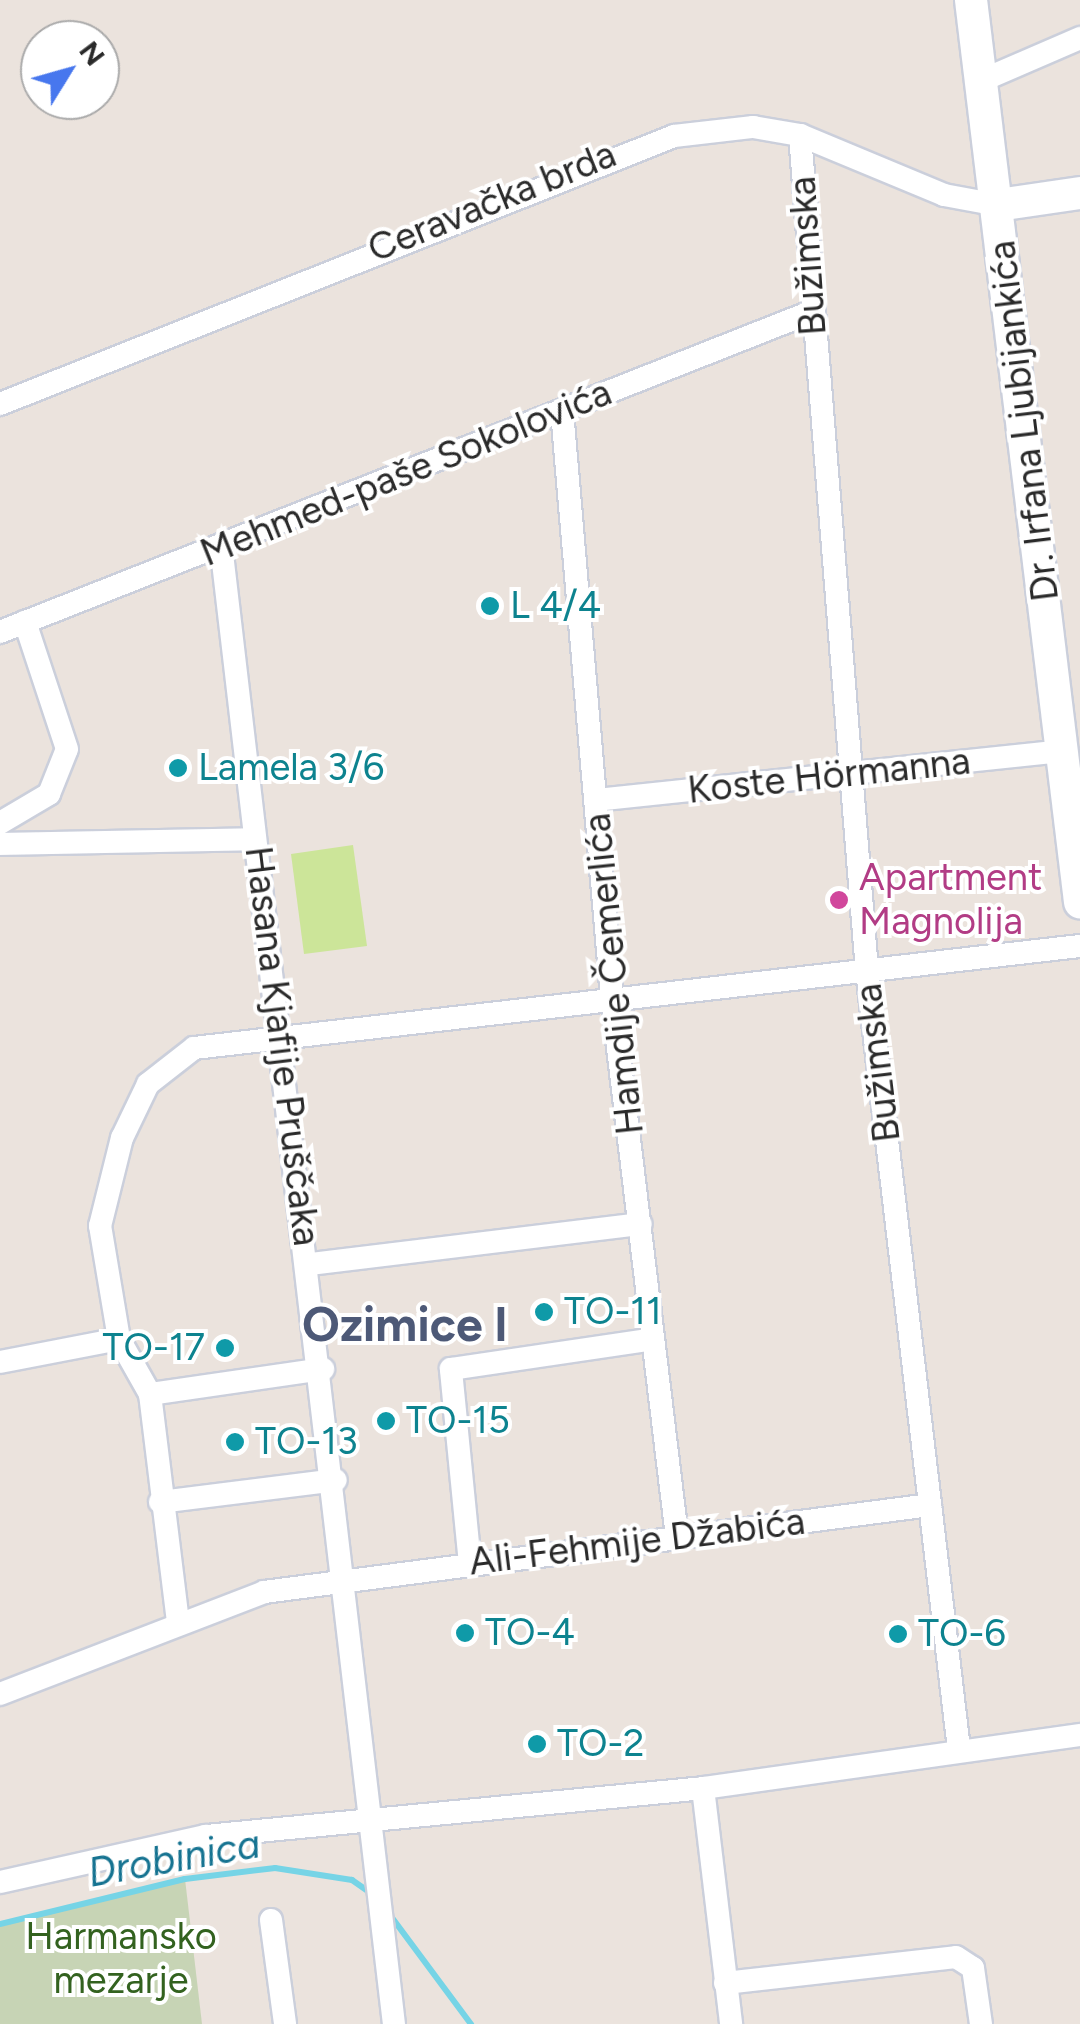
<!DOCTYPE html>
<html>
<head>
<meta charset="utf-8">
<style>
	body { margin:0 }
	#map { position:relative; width:1080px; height:2024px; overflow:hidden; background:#ebe3dd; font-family:Figtree,sans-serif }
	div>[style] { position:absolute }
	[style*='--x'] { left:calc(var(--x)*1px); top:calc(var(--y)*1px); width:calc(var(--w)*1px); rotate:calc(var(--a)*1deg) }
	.cemetery>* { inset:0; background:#c7d4b5 }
	.pitch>* { inset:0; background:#cce599 }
	.stream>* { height:6px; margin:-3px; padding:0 3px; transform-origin:3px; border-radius:3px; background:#76d4e6 }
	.roads { filter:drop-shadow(2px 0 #cbcfdb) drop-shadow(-2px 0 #cbcfdb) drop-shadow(0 2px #cbcfdb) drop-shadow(0 -2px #cbcfdb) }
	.street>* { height:22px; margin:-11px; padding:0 11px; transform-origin:11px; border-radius:11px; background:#fff }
	.secondary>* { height:32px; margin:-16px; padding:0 16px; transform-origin:16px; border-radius:16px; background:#fff }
	.dots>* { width:28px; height:28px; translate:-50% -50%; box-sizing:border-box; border:5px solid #fff; border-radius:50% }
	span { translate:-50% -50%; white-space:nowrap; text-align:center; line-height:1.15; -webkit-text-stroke:8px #fff; paint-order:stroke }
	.street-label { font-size:38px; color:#2a2a2a }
	.culture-label { font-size:38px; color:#0d838f }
	.left { translate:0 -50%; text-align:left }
	.right { translate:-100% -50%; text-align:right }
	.hotel-label { font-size:38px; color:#b23c85 }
	.park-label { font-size:38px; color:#33621f }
	.water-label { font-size:40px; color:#167391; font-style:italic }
	.district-label { font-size:48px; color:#4d5977; font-weight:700 }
	.north { position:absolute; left:20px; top:20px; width:100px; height:100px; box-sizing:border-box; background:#fff; border:2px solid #aaa; border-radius:50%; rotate:53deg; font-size:28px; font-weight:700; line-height:40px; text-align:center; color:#2a2a2a }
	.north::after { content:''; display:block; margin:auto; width:35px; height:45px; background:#4777ee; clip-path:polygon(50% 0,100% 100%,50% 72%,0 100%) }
</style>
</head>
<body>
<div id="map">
	<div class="cemetery">
		<div style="clip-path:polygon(185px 1879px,202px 2024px,0 2024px,0 1924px)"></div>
	</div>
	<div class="pitch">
		<div style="clip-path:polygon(353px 845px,367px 946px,304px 954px,291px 854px)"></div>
	</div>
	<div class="stream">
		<div style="--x:390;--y:1915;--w:136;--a:53.4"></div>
		<div style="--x:0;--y:1924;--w:190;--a:-13.7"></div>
		<div style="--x:185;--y:1879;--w:91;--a:-7"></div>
		<div style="--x:275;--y:1868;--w:78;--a:8.9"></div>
		<div style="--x:352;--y:1880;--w:24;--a:35"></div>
	</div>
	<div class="roads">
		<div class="street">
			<div style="--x:983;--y:80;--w:106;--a:-23.4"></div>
			<div style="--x:800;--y:135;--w:839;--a:85.42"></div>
			<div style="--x:867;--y:971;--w:784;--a:83.26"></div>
			<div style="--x:0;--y:404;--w:725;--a:-21.68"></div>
			<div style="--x:674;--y:136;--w:80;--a:-6.5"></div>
			<div style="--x:753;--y:127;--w:48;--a:9.7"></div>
			<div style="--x:800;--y:135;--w:156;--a:22.6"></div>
			<div style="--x:944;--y:195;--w:55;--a:10.5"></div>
			<div style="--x:562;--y:411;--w:589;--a:85.13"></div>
			<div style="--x:612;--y:998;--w:543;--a:83.12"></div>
			<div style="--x:221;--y:545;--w:1489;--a:83.33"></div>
			<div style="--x:0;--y:632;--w:872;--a:-21.53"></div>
			<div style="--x:596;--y:800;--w:469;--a:-6"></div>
			<div style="--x:0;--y:823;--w:57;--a:-30.6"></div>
			<div style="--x:49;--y:794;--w:48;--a:-68.2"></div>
			<div style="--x:67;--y:749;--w:134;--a:-108.3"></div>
			<div style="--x:0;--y:844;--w:255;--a:-1.1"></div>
			<div style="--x:310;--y:1264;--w:333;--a:-6.9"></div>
			<div style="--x:119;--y:1339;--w:63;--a:60.6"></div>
			<div style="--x:150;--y:1394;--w:231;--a:83"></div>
			<div style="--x:0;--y:1362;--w:121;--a:-10.9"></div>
			<div style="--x:119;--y:1339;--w:115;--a:-99.5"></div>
			<div style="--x:100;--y:1226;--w:91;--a:-76"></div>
			<div style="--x:122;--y:1138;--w:60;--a:-64.3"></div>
			<div style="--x:148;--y:1084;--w:58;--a:-38"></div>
			<div style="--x:194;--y:1048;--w:892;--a:-6.57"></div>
			<div style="--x:150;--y:1394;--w:175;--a:-8.2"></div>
			<div style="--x:160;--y:1502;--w:177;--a:-7.1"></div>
			<div style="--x:470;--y:1564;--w:196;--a:-95.6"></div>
			<div style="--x:451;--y:1369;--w:204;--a:-8.4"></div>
			<div style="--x:0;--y:1694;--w:283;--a:-21.1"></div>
			<div style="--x:264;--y:1592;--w:672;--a:-7.44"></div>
			<div style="--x:703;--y:1788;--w:238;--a:83.2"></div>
			<div style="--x:0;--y:1882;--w:211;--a:-12.6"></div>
			<div style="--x:206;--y:1836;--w:499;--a:-5.5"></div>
			<div style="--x:703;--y:1788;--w:381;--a:-8"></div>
			<div style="--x:271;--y:1920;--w:105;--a:82.3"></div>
			<div style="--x:725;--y:1983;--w:232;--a:-6.4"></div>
			<div style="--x:956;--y:1957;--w:20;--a:33"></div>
			<div style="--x:973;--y:1968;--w:57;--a:81.9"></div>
		</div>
		<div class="secondary">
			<div style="--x:971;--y:0;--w:909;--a:83.11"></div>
			<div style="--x:998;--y:205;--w:83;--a:-8.3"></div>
		</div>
	</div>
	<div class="dots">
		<div style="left:490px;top:606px;background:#0f9aa8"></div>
		<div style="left:178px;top:768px;background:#0f9aa8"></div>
		<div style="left:839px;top:900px;background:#d1479c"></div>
		<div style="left:544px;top:1312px;background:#0f9aa8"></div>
		<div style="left:225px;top:1348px;background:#0f9aa8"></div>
		<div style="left:386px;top:1421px;background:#0f9aa8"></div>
		<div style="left:235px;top:1442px;background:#0f9aa8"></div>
		<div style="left:465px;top:1633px;background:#0f9aa8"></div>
		<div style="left:898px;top:1634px;background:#0f9aa8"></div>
		<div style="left:537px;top:1744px;background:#0f9aa8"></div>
	</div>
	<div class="street-label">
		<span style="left:492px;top:202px;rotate:-22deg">Ceravačka brda</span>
		<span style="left:808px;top:256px;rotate:-94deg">Bužimska</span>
		<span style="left:1024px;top:421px;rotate:-97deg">Dr. Irfana Ljubijankića</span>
		<span style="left:406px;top:473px;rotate:-22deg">Mehmed-paše Sokolovića</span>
		<span style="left:829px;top:776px;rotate:-6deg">Koste Hörmanna</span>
		<span style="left:614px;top:974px;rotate:-96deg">Hamdije Čemerlića</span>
		<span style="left:282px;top:1046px;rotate:83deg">Hasana Kjafije Pruščaka</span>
		<span style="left:878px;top:1063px;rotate:-97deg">Bužimska</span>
		<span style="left:637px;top:1542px;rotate:-7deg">Ali-Fehmije Džabića</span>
	</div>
	<div class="culture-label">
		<span class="left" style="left:510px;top:606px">L 4/4</span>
		<span class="left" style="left:198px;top:768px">Lamela 3/6</span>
		<span class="left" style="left:564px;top:1312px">TO-11</span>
		<span class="right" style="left:205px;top:1348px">TO-17</span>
		<span class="left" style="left:406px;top:1421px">TO-15</span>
		<span class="left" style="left:255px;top:1442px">TO-13</span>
		<span class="left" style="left:485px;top:1633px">TO-4</span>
		<span class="left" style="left:918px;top:1634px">TO-6</span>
		<span class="left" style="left:557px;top:1744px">TO-2</span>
	</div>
	<div class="hotel-label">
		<span class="left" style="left:859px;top:900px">Apartment<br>Magnolija</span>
	</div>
	<div class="park-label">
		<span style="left:121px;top:1959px">Harmansko<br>mezarje</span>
	</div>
	<div class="water-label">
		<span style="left:174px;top:1858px;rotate:-10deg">Drobinica</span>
	</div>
	<div class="district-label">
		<span style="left:405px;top:1325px">Ozimice I</span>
	</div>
	<div class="north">N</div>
</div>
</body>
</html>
